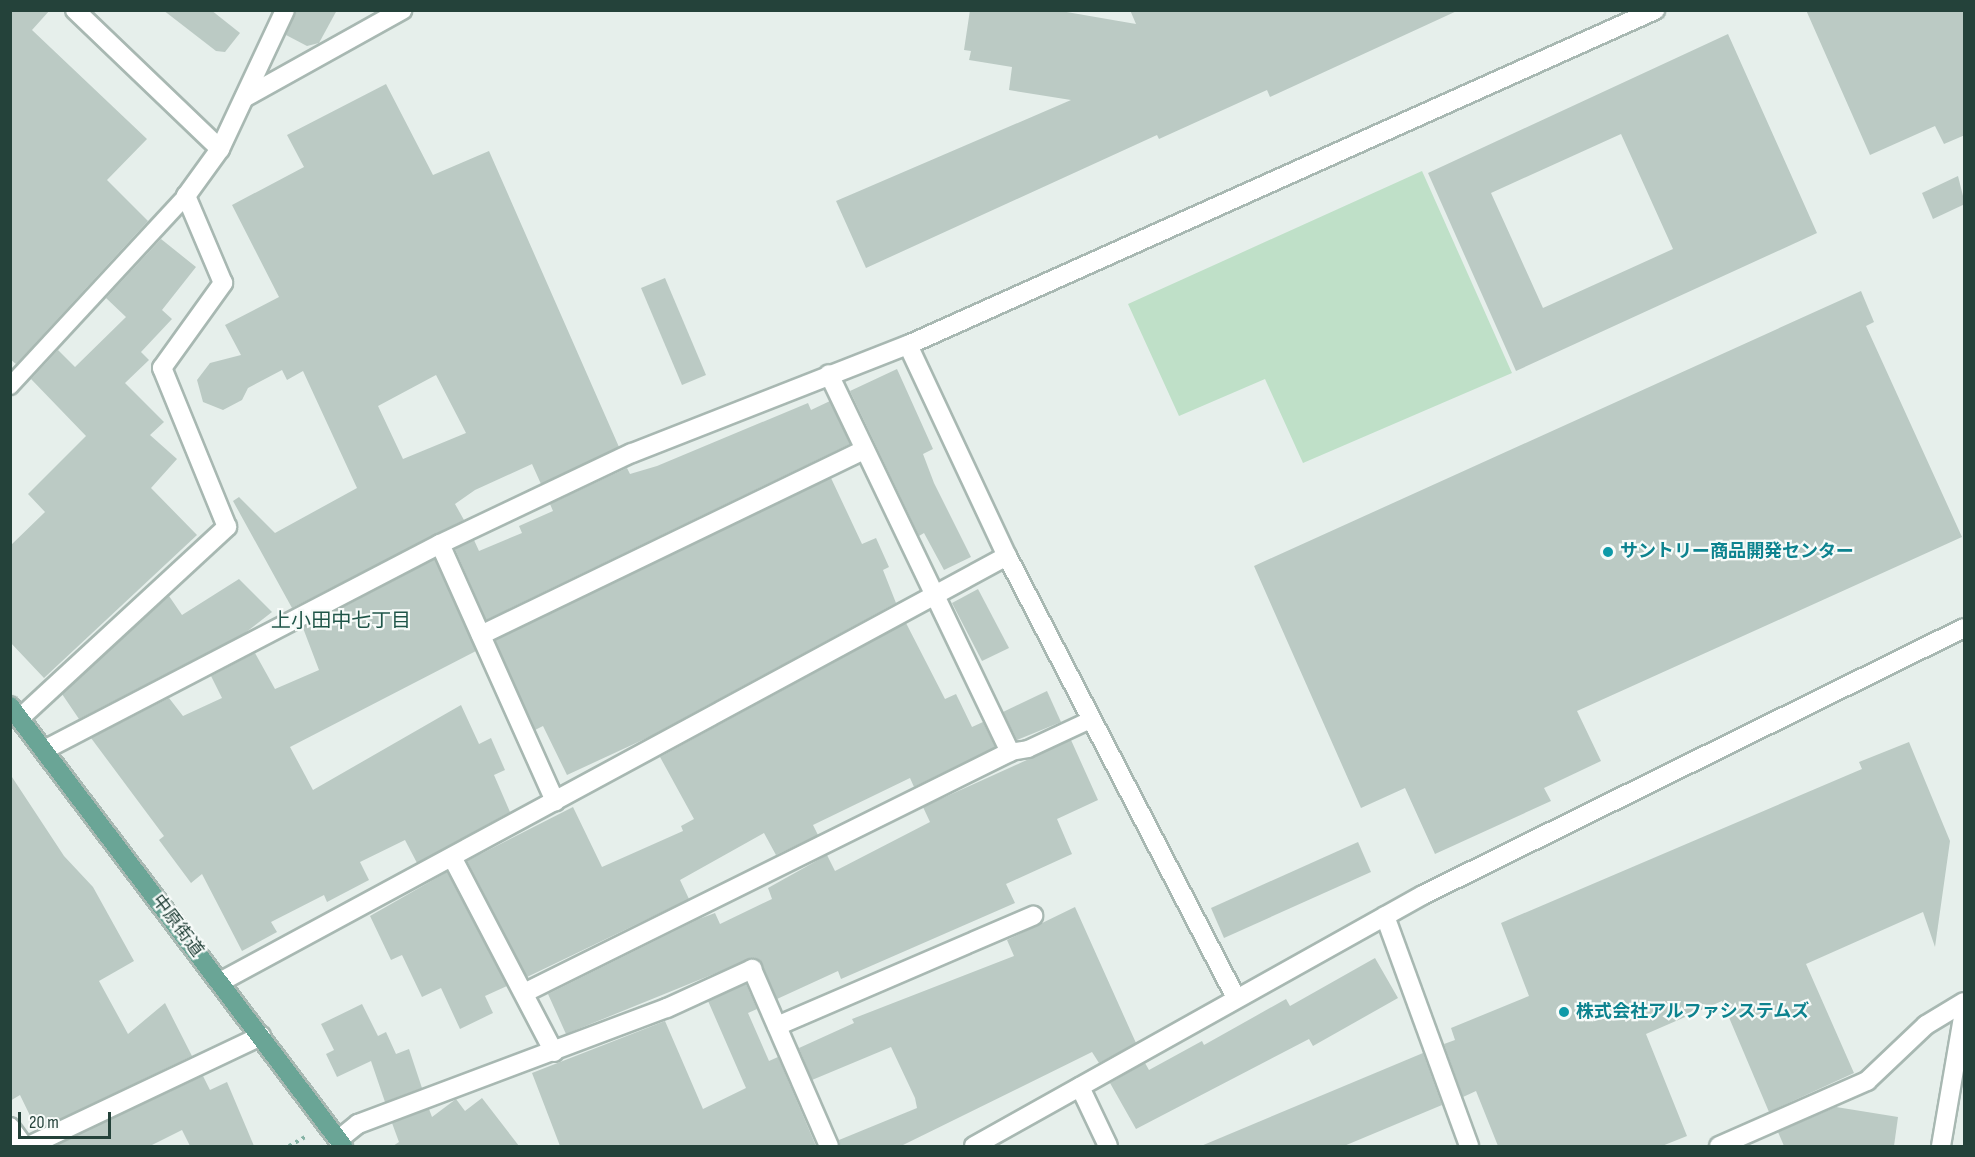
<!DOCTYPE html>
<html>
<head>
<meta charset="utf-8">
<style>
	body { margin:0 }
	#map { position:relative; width:1975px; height:1157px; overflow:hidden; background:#e6efeb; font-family:"Sofia Sans Condensed","Noto Sans JP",sans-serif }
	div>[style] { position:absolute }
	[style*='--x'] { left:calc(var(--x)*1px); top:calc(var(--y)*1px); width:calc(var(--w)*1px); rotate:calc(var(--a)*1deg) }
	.green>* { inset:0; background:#bfe0c8 }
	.building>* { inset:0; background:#bbcac4 }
	.path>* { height:4px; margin-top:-2px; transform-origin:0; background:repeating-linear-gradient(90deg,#86b3a5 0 3px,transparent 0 7.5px) }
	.roads { filter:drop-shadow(2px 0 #a8b8b2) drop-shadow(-2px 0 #a8b8b2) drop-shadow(0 2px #a8b8b2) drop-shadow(0 -2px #a8b8b2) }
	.lane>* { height:16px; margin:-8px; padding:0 8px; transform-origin:8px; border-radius:8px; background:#fff }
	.street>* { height:18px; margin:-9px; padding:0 9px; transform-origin:9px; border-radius:9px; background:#fff }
	.secondary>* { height:18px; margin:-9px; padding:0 9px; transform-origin:9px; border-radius:9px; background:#fff }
	.primary>* { height:18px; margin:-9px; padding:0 9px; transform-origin:9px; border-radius:9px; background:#6aa596 }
	.dots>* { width:16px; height:16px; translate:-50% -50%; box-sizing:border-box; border:3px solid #f7fbf9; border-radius:50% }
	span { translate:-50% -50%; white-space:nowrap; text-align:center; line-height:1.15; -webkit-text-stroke:4.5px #f7fbf9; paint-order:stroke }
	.culture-label { font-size:18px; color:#0d838f; font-weight:700 }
	.left { translate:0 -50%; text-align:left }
	.street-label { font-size:18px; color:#24423a }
	.neighbourhood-label { font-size:20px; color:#1f5548 }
	.frame { position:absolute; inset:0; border:12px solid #24423a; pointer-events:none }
	.scale { position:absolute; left:18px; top:1112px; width:93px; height:27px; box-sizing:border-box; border:3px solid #24423a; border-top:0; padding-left:8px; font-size:18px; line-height:21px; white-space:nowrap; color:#24423a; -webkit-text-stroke:4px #f7fbf9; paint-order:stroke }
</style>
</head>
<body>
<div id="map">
	<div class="green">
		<div style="clip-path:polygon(1422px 171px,1512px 373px,1303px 463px,1265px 379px,1179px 416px,1128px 304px)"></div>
	</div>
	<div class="building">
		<div style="clip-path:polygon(10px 10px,50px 10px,32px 30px,147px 139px,107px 180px,148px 221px,16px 364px,10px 359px)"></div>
		<div style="clip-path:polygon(163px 10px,211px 10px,240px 33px,225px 52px,216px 51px)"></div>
		<div style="clip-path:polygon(296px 10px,337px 10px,319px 43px,307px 46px,286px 35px)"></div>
		<div style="clip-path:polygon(970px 10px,1055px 10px,1136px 24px,1130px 10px,1459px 10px,1270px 97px,1267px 90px,1159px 139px,1157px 135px,866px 268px,836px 201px,1071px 100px,1009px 90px,1012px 67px,969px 60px,971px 51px,964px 50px)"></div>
		<div style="clip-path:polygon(1806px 10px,1965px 10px,1965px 135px,1944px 144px,1935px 126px,1870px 155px)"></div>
		<div style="clip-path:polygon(evenodd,1728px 34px,1817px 233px,1516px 371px,1428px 173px,1728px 34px,1621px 134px,1673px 249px,1543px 308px,1491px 193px,1621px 134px)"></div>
		<div style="clip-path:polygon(evenodd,386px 84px,433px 175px,489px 151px,619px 447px,541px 484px,532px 464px,475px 490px,455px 504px,464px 520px,292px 608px,233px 501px,239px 497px,275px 533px,357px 488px,303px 371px,287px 380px,282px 370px,248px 388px,242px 400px,223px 410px,203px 402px,197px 380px,210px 363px,241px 355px,225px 325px,279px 297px,232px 205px,304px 167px,287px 135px,386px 84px,436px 375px,466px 433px,403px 459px,378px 406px,436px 375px)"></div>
		<div style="clip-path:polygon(1958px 176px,1965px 204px,1933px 219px,1922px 193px)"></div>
		<div style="clip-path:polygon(161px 239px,196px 267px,162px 310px,172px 319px,141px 352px,149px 360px,125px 383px,164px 422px,150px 435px,177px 459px,151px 488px,197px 535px,44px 678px,10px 642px,10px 546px,45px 512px,28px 494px,86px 436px,31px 379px,58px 350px,75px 367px,126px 317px,106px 298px)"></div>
		<div style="clip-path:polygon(665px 278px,706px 375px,682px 385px,641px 288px)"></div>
		<div style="clip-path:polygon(1861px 291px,1874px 322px,1866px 326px,1962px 537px,1577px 711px,1601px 761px,1544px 788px,1551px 801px,1435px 854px,1405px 788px,1361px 808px,1254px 566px)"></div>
		<div style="clip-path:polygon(897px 369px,933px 449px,923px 454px,934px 483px,971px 557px,944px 570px,924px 533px,919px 536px,850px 391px)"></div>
		<div style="clip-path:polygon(830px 401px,850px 444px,486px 620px,455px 549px,474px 540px,479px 551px,522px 533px,519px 526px,553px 511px,550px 504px,627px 468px,630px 474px,657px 466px,808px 403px,811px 410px)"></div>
		<div style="clip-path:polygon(831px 478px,862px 544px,876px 538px,889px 567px,883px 570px,896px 603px,649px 737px,567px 775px,543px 726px,535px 730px,495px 640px)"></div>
		<div style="clip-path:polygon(435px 559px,476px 651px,290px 747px,313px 790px,461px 705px,479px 744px,491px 738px,505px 770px,494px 775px,510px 812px,417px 863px,405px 840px,360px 862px,369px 880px,327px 902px,324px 895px,271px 922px,277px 932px,242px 951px,202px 874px,191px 883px,159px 840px,164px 836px,91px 738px,169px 698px,183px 716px,222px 698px,211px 676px,255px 653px,275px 689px,319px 670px,303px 628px)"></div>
		<div style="clip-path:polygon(239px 579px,272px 612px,245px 633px,79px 719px,62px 694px,169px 596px,182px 615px)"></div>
		<div style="clip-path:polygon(978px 589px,1009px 648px,982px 661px,952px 603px)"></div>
		<div style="clip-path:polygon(906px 623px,945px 699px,956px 694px,972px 727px,983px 722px,995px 747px,914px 787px,910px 778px,813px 825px,818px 835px,776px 855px,764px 833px,680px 880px,689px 899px,527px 977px,467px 861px,573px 807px,602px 867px,683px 831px,681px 826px,694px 819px,660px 757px)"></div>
		<div style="clip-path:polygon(1047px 691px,1061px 722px,1017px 740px,1003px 712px)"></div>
		<div style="clip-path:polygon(1071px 740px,1098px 800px,1057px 819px,1072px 854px,1006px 884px,1015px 903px,841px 979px,838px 971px,777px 999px,762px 964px,753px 958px,566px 1034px,548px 994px,699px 919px,715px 913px,720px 924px,772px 899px,768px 888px,827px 855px,835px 871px,930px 822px,923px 807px)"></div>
		<div style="clip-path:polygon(1909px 742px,1950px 841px,1935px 947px,1923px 912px,1806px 964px,1854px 1073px,1769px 1112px,1722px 1001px,1646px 1034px,1687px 1136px,1662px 1146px,1498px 1146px,1476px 1091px,1463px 1097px,1444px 1044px,1455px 1040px,1451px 1028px,1529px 996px,1501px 923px,1862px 769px,1859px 762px)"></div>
		<div style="clip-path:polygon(10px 774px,64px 856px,93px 887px,134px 961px,99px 981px,128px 1034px,165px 1003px,192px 1056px,37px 1130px,20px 1095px,10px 1101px)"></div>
		<div style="clip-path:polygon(1358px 842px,1371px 872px,1224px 938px,1211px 908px)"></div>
		<div style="clip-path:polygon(447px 872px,507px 986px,485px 996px,493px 1013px,460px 1029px,441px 988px,422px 997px,402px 955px,391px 960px,370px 916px)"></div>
		<div style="clip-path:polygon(1075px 907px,1136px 1043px,1099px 1063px,1092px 1052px,901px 1146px,840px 1146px,839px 1140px,917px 1108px,915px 1098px,891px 1047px,812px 1080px,799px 1048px,854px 1023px,852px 1019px,1014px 956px,1007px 940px)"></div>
		<div style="clip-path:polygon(1375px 958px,1398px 998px,1313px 1046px,1309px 1039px,1136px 1129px,1110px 1083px,1145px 1063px,1149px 1070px,1202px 1041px,1204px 1045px,1286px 999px,1290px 1006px)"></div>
		<div style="clip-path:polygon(746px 984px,757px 1009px,748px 1013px,769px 1061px,778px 1057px,816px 1146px,560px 1146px,532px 1073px,665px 1021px,703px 1109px,746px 1088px,708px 1001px)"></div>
		<div style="clip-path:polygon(362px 1004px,378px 1036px,386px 1032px,396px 1054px,409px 1049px,422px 1088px,385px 1102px,371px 1061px,337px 1077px,326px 1054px,334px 1050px,321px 1024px)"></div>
		<div style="clip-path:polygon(1423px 1053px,1442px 1105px,1344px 1146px,1201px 1146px)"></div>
		<div style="clip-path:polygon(203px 1076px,210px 1090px,227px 1082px,254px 1146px,190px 1146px,182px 1130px,150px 1146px,54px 1146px)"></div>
		<div style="clip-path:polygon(482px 1098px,519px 1146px,393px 1146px,399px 1142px,392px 1123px,429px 1109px,432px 1117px,456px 1099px,465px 1111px)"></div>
		<div style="clip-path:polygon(1836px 1107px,1898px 1117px,1894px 1146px,1784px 1146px,1778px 1132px)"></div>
	</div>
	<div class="path">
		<div style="--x:289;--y:1146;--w:21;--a:-29"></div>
	</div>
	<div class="roads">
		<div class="lane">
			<div style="--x:10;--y:386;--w:259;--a:-47.2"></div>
			<div style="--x:1010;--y:752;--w:18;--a:-9"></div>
			<div style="--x:1028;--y:749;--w:71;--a:-25.1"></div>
		</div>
		<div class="street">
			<div style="--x:75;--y:10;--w:201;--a:43.8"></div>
			<div style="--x:246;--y:97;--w:179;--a:-29.1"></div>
			<div style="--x:908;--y:345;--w:233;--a:64.9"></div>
			<div style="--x:1007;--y:556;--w:496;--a:62.6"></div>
			<div style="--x:440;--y:544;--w:282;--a:65.9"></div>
			<div style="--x:481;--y:635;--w:425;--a:-25.8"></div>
			<div style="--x:20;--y:718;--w:282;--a:-42.7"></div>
			<div style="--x:227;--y:527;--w:172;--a:-112.2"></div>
			<div style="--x:162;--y:368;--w:105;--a:-54.3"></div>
			<div style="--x:223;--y:283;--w:95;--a:-113"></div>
			<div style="--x:186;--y:196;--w:58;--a:-54.1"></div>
			<div style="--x:220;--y:149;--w:153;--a:-64.9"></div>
			<div style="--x:44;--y:750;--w:446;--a:-27.5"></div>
			<div style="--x:440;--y:544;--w:212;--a:-25.4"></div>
			<div style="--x:632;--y:453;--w:296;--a:-21.4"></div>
			<div style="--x:908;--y:345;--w:819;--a:-24.15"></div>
			<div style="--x:452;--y:857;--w:220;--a:62.4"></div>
			<div style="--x:1385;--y:916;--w:245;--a:69.9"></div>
			<div style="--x:220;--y:982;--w:895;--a:-28.43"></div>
			<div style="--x:524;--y:993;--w:542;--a:-26.38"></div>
			<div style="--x:1010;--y:752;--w:419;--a:-115.6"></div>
			<div style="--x:777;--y:1026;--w:279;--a:-23.3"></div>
			<div style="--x:1080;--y:1087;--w:65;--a:64.6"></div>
			<div style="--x:10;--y:1127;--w:24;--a:54"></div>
			<div style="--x:338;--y:1140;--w:26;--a:-39"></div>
			<div style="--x:358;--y:1124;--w:330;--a:-20.6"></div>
			<div style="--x:667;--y:1008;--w:94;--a:-24.6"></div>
			<div style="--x:752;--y:969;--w:193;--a:66.5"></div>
			<div style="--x:29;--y:1146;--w:257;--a:-25.4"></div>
			<div style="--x:974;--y:1146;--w:514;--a:-29.21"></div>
			<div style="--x:1423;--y:895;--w:603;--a:-26.27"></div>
			<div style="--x:1719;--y:1146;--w:162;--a:-23.7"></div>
			<div style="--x:1867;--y:1081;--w:81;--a:-43.5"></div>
			<div style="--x:1926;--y:1025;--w:44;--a:-31.2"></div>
		</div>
		<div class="secondary">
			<div style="--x:1941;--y:1146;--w:136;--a:-80.3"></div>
		</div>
		<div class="primary">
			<div style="--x:10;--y:706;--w:552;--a:52.88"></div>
		</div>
	</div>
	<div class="dots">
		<div style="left:1608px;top:552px;background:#0f9aa8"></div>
		<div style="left:1564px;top:1012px;background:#0f9aa8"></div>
	</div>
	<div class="culture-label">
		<span class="left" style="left:1620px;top:552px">サントリー商品開発センター</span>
		<span class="left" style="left:1576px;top:1012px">株式会社アルファシステムズ</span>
	</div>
	<div class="street-label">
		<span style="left:177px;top:926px;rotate:53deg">中原街道</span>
	</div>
	<div class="neighbourhood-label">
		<span style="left:341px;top:621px">上小田中七丁目</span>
	</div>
	<div class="frame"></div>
	<div class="scale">20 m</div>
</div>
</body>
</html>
